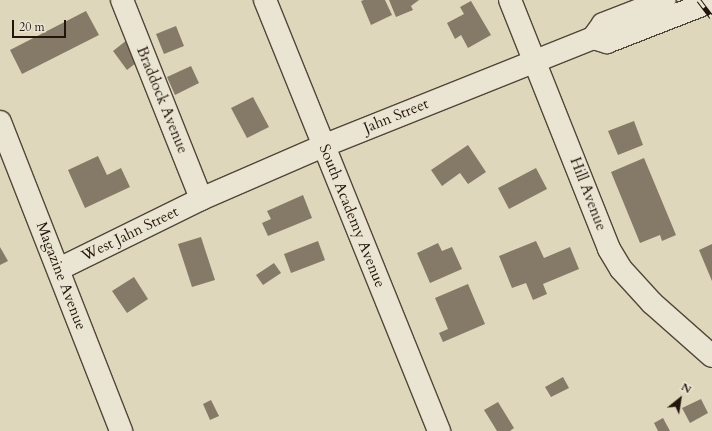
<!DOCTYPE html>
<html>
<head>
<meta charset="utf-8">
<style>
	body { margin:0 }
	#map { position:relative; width:712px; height:431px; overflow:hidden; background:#dfd7bb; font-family:Cardo,serif }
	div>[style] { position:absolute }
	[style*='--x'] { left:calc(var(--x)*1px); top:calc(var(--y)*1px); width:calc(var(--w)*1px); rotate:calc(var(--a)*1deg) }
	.building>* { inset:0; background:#857a67 }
	.roads { filter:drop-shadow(1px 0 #534638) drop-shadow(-1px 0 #534638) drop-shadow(0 1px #534638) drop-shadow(0 -1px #534638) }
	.street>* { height:22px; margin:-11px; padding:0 11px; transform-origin:11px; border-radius:11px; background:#eae5d3 }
	.rail>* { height:4.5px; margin-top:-2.25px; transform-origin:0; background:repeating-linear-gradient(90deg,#eae5d3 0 9px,#24150c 0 18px); box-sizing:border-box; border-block:1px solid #24150c }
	span { translate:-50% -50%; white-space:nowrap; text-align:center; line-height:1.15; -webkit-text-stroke:3px #eae5d3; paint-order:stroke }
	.street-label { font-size:15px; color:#24150c }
	.north { position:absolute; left:660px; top:379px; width:40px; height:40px; -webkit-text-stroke:3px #eae5d3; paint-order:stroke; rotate:30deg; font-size:11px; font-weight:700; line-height:16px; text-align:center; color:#24150c }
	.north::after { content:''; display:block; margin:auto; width:14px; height:18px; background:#24150c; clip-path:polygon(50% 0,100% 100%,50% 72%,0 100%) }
	.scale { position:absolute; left:12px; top:20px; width:54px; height:18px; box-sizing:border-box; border:2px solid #24150c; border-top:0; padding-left:5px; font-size:12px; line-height:14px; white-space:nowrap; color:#24150c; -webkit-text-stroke:3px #eae5d3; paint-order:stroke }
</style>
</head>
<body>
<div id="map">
	<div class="building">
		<div style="clip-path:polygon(364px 0,385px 0,392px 15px,371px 25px,361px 1px)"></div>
		<div style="clip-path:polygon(389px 0,419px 0,411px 6px,413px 10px,396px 17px)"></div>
		<div style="clip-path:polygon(471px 1px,491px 35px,468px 48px,461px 35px,455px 39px,447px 23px,464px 14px,460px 7px)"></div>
		<div style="clip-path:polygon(86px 11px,99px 35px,22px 74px,10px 50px)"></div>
		<div style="clip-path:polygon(176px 26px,184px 46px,164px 54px,156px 34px)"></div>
		<div style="clip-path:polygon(127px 40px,141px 59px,127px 70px,113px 51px)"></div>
		<div style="clip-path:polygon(191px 66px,199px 83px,175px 95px,167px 77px)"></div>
		<div style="clip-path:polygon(253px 97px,269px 127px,247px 138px,231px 108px)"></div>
		<div style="clip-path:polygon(634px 121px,643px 145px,618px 155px,608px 131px)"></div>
		<div style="clip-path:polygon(468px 145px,486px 172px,468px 184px,460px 173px,442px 186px,431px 170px)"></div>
		<div style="clip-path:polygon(98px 156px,107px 175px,121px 168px,130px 187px,85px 208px,68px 170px)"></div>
		<div style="clip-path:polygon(644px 158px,676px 235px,662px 241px,660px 235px,640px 243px,611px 172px)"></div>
		<div style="clip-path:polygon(536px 168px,547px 189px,509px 209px,498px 188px)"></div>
		<div style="clip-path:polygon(303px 195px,312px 218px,268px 236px,262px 223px,271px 219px,267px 211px)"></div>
		<div style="clip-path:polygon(201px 237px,215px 280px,192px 287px,178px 244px)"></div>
		<div style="clip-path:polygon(318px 241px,325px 260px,291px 273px,284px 254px)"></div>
		<div style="clip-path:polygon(536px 241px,544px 258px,570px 247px,579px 269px,543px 284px,547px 294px,533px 300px,526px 283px,512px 288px,499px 256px)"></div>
		<div style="clip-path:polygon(438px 243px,442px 251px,452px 247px,462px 269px,430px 283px,417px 253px)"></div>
		<div style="clip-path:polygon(712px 244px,712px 281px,699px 250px)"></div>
		<div style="clip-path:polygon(0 247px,8px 261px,0 265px)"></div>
		<div style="clip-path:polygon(274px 263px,281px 273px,263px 285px,256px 275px)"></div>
		<div style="clip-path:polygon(134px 277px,148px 299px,127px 313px,112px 291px)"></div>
		<div style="clip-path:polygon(468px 284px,485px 324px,443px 342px,439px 333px,448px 329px,435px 298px)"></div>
		<div style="clip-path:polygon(563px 377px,569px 388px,551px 397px,545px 387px)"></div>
		<div style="clip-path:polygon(701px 399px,708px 413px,690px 423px,682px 408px)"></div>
		<div style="clip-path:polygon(211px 400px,219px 416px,210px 420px,203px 404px)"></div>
		<div style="clip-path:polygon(498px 402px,514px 428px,510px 431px,497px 431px,484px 410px)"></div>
		<div style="clip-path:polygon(663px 418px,670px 431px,658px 431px,654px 423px)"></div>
	</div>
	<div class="roads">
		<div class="street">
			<div style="--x:122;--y:0;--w:214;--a:68.3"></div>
			<div style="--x:265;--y:0;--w:465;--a:68"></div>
			<div style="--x:510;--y:0;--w:268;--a:68.3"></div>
			<div style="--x:609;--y:249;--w:23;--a:59"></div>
			<div style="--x:621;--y:269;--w:46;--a:47.6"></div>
			<div style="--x:652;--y:303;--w:80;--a:41.5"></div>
			<div style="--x:593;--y:38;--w:15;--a:16"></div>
			<div style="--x:607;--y:42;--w:113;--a:-21.3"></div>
			<div style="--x:0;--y:122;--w:332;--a:68.6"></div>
			<div style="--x:59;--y:269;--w:158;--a:-26.2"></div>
			<div style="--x:201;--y:199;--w:133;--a:-23.5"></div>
			<div style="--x:323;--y:146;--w:291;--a:-21.8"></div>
			<div style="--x:593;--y:38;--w:17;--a:-54"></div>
			<div style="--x:603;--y:24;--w:66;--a:-21.2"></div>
		</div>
	</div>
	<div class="rail">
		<div style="--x:699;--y:0;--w:21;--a:53"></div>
	</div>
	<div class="street-label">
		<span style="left:162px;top:100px;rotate:68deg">Braddock Avenue</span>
		<span style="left:396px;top:116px;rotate:-22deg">Jahn Street</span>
		<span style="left:588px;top:194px;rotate:69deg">Hill Avenue</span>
		<span style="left:352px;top:216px;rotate:68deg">South Academy Avenue</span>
		<span style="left:130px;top:234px;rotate:-26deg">West Jahn Street</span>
		<span style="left:61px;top:276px;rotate:69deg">Magazine Avenue</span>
	</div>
	<div class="north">N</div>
	<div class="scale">20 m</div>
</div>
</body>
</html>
